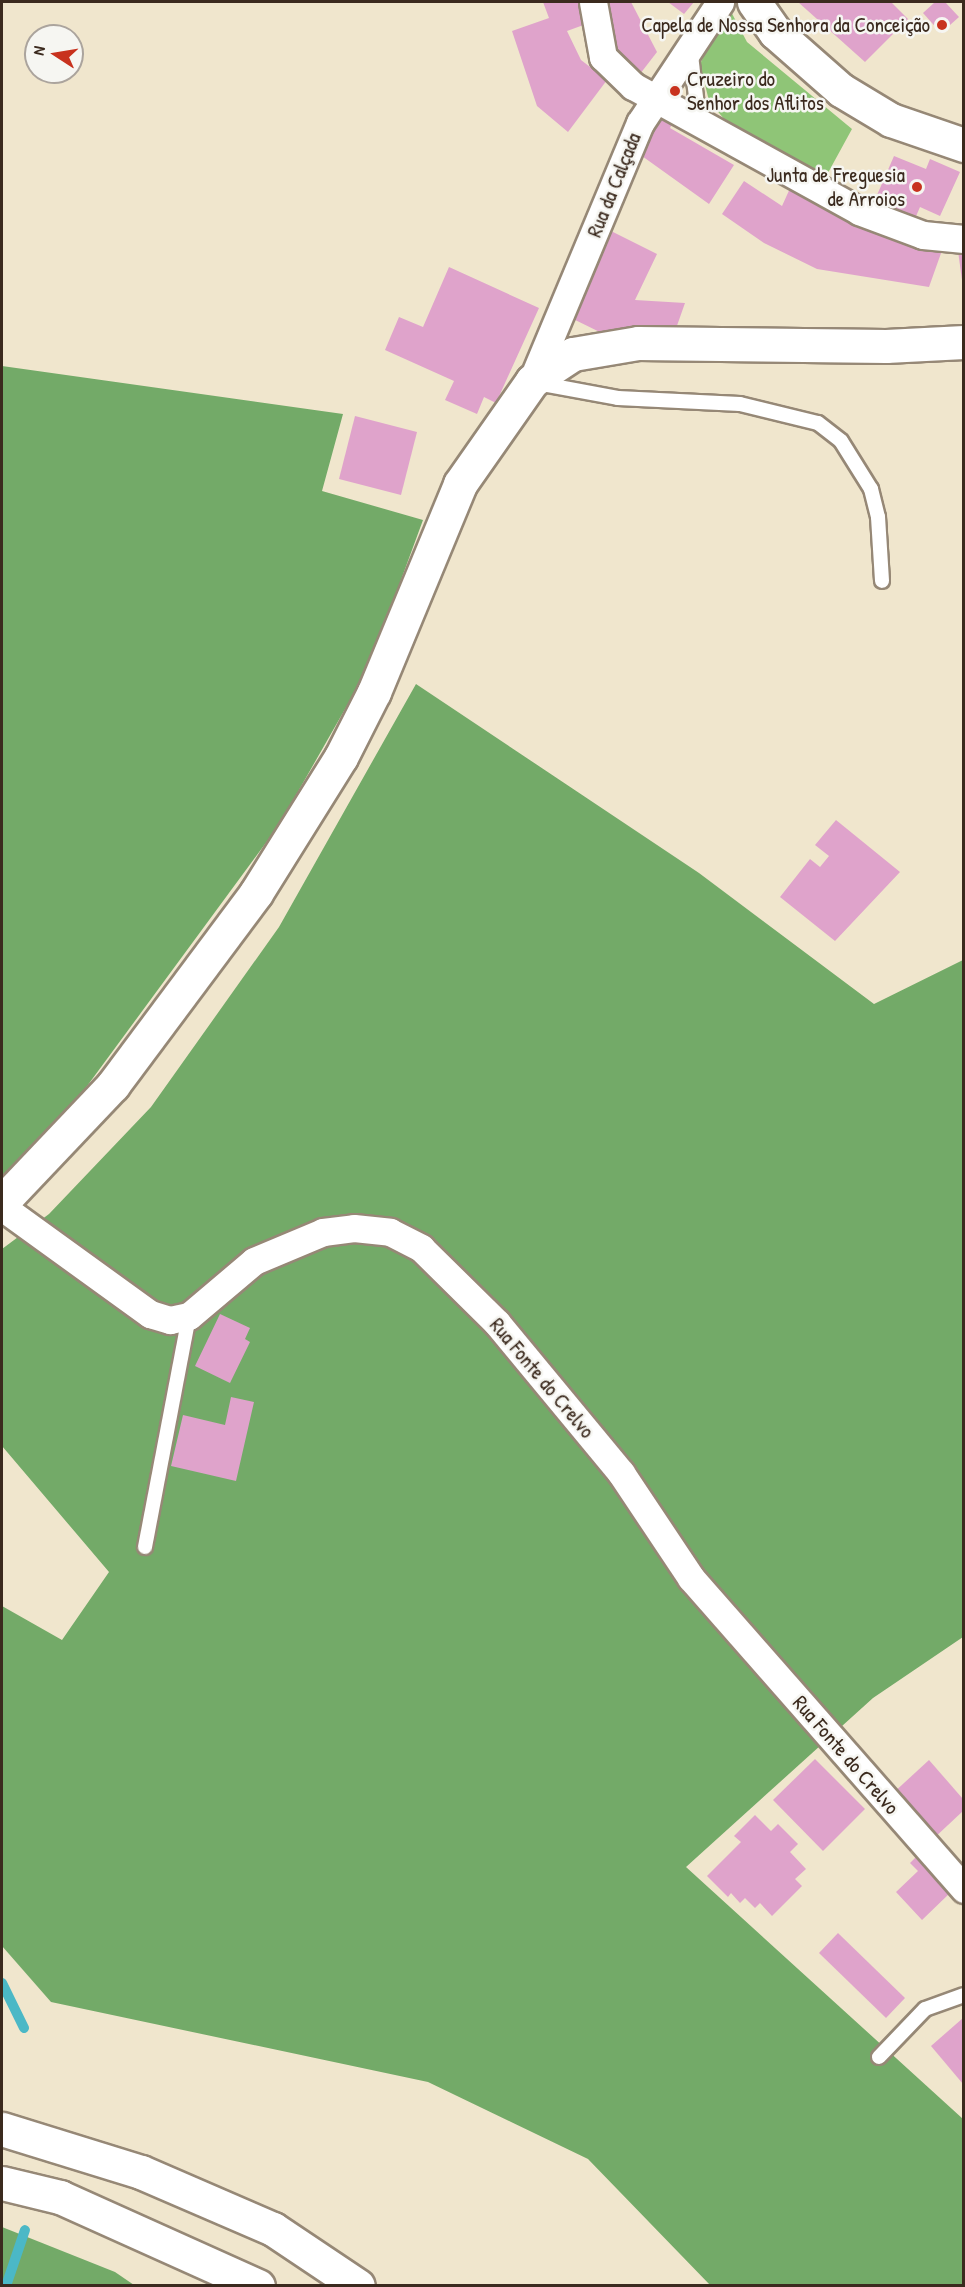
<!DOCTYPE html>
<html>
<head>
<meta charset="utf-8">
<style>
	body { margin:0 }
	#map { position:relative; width:965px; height:2287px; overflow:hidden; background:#f0e6cd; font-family:"Patrick Hand",sans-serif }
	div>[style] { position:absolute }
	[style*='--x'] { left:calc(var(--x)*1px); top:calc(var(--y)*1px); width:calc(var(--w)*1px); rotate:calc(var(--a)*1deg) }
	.green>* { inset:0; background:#8fc577 }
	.forest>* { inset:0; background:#73aa68 }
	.stream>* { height:10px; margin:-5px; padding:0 5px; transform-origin:5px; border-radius:5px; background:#4bb8c6 }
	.building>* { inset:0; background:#dfa3cb }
	.roads { filter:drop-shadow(2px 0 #968876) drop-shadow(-2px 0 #968876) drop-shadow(0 2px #968876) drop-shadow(0 -2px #968876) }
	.service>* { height:14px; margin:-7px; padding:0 7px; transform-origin:7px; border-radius:7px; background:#fff }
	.minor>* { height:27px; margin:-13.5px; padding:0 13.5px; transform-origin:13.5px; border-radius:13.5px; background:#fff }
	.tertiary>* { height:33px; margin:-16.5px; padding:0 16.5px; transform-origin:16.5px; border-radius:16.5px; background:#fff }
	.primary>* { height:33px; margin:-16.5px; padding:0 16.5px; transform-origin:16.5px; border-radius:16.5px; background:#fff }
	.dots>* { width:16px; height:16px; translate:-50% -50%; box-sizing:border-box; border:3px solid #f6f6f2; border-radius:50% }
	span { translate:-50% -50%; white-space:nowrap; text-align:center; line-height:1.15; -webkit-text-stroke:5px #f6f6f2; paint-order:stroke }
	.poi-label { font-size:21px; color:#3b2a1e }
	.right { translate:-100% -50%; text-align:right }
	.left { translate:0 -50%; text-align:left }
	.street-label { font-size:21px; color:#3b2a1e }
	.frame { position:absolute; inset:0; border:3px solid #3b2a1e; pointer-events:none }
	.north { position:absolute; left:24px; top:24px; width:60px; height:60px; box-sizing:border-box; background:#f6f6f2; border:2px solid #aba49d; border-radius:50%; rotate:282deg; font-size:16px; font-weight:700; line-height:24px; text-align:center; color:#3b2a1e }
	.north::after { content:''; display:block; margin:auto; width:21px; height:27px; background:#c8321e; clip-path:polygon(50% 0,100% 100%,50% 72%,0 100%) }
</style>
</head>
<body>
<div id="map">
	<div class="green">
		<div style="clip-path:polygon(728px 6px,747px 42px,852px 129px,823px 182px,735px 132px,709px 101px,700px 64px)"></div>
	</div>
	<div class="forest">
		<div style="clip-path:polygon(2px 366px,343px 414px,322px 491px,423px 520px,369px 667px,279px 825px,79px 1097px,2px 1178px)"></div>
		<div style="clip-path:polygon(416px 684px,699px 873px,874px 1004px,963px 960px,963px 1637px,873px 1698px,686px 1867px,963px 2119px,963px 2285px,710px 2285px,588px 2159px,428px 2082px,51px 2002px,2px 1946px,2px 1606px,62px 1640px,109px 1572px,2px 1446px,2px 1249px,49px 1214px,151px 1107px,279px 927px)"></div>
		<div style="clip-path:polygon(2px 2227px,115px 2272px,134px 2285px,2px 2285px)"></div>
	</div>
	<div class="stream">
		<div style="--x:2;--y:1983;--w:50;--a:63.9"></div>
		<div style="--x:6;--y:2286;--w:59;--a:-71.3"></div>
	</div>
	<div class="building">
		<div style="clip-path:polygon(543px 2px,587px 2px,589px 23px,567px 31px,581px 60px,607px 80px,568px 132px,537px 106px,512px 31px,549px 18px)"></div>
		<div style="clip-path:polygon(596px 2px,631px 2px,657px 52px,633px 83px,601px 44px)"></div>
		<div style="clip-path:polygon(668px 2px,694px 2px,684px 14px)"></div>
		<div style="clip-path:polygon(798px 2px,891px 2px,908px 19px,865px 62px)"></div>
		<div style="clip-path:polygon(935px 2px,945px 2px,959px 17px,941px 33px,923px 13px)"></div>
		<div style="clip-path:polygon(660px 113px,673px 122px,670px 128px,734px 165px,709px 204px,635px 151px)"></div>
		<div style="clip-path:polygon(894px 156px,926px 169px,930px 159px,960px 172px,940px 216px,920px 207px,911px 228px,874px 202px)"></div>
		<div style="clip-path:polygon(744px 181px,782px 206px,792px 184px,945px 242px,929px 287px,817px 269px,764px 243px,722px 214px)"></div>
		<div style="clip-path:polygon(607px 229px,657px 254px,635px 300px,685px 303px,673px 337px,616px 340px,565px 315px)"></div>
		<div style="clip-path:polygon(963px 250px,963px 280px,962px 280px,958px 251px)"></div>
		<div style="clip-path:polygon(449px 267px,539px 308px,496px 403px,484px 397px,477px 414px,445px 400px,454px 381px,385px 350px,399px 317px,423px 327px)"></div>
		<div style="clip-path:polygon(355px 416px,417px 432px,401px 495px,339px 479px)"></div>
		<div style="clip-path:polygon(836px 820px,900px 872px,835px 941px,780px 897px,810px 859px,820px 867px,829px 856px,815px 845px)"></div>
		<div style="clip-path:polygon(220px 1314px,250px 1328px,245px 1339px,250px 1342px,230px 1383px,195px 1366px)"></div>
		<div style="clip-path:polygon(231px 1397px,254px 1402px,236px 1481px,171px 1466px,183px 1415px,225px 1425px)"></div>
		<div style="clip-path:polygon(815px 1759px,865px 1809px,823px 1851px,773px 1800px)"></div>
		<div style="clip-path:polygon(929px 1760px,963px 1799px,963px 1811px,932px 1840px,891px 1795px)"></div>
		<div style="clip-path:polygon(755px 1815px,771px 1831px,778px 1824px,798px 1844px,790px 1852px,806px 1869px,795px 1879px,802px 1886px,772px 1916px,760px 1903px,755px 1908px,745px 1898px,740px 1903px,731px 1893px,728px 1897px,707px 1876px,741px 1842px,734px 1836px)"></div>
		<div style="clip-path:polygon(917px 1856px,951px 1892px,922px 1920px,896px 1892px,918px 1871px,910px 1863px)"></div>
		<div style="clip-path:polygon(838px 1933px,905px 1998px,886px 2018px,819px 1953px)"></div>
		<div style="clip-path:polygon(963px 2018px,963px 2084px,931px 2046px)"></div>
	</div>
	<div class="roads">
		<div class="service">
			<div style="--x:691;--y:55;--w:67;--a:83.2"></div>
			<div style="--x:537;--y:383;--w:82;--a:10.5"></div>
			<div style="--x:618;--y:398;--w:122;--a:2.8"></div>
			<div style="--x:740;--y:404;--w:80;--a:13.7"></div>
			<div style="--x:818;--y:423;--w:29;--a:38"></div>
			<div style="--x:841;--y:441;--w:57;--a:58"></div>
			<div style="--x:871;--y:489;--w:29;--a:76"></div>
			<div style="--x:878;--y:517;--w:64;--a:86.4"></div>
			<div style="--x:145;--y:1547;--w:235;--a:-79.2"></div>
			<div style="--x:879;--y:2057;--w:66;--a:-46.2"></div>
			<div style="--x:925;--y:2009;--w:41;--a:-19.7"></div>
		</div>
		<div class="minor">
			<div style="--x:593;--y:2;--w:56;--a:79.7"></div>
			<div style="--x:603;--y:57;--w:42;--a:44"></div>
			<div style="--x:633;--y:86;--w:258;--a:28.9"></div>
			<div style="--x:859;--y:211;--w:68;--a:20.6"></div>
			<div style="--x:923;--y:235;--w:41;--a:5.6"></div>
			<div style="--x:532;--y:381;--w:280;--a:-67.3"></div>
			<div style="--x:640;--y:123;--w:145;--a:-56.5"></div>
			<div style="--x:2;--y:1207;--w:183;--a:35.9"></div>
			<div style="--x:150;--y:1314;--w:21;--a:17"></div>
			<div style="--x:170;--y:1320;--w:19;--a:-12"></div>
			<div style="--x:189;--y:1316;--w:85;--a:-40.2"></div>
			<div style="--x:254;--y:1261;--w:75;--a:-22.8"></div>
			<div style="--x:323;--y:1232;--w:31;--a:-7"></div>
			<div style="--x:354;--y:1228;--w:36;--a:6"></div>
			<div style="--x:390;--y:1232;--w:35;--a:27"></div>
			<div style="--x:421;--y:1248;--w:107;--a:44.6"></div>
			<div style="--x:497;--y:1323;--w:195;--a:50.4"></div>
			<div style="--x:621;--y:1473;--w:126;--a:56.3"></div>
			<div style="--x:691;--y:1578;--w:414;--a:48.7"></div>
		</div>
		<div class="tertiary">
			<div style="--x:754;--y:2;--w:37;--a:55"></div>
			<div style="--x:775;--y:32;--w:88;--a:41.3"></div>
			<div style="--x:841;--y:90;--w:58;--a:31"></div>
			<div style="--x:891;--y:120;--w:77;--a:18.9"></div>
			<div style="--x:2;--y:1202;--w:161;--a:-46.5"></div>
			<div style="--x:113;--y:1085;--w:239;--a:-53.3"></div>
			<div style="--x:256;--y:893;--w:160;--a:-58"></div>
			<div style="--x:341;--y:757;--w:73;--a:-63.1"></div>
			<div style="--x:374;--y:692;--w:225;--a:-67.5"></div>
			<div style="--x:460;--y:484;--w:126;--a:-55"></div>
			<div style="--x:532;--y:381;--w:49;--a:-33.4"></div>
			<div style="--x:573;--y:354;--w:66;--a:-9.6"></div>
			<div style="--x:638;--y:343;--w:248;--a:0.7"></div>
			<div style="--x:886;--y:346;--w:78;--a:-2.9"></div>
		</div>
		<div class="primary">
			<div style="--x:2;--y:2129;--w:145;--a:17.2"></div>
			<div style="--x:141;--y:2172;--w:144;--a:23.4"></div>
			<div style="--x:273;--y:2229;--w:102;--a:33.8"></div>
			<div style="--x:2;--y:2183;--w:60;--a:13.6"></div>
			<div style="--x:60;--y:2197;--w:217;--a:24.2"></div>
		</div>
	</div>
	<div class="dots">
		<div style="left:942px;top:25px;background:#c8321e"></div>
		<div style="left:675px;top:91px;background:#c8321e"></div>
		<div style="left:917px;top:187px;background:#c8321e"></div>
	</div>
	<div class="poi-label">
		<span class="right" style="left:930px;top:25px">Capela de Nossa Senhora da Conceição</span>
		<span class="left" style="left:687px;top:91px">Cruzeiro do<br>Senhor dos Aflitos</span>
		<span class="right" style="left:905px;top:187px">Junta de Freguesia<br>de Arroios</span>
	</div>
	<div class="street-label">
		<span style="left:614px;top:185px;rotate:-68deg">Rua da Calçada</span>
		<span style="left:542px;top:1378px;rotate:50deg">Rua Fonte do Crelvo</span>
		<span style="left:846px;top:1755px;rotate:49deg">Rua Fonte do Crelvo</span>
	</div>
	<div class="frame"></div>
	<div class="north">N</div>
</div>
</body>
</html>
